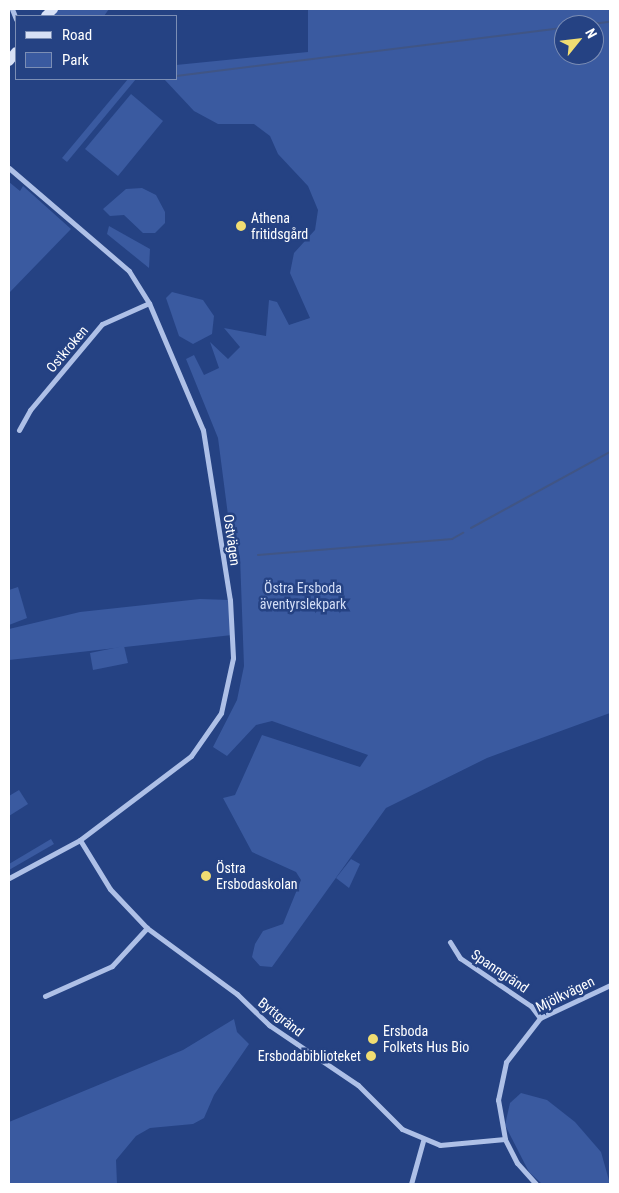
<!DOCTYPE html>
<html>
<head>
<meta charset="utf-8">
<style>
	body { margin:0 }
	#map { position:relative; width:619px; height:1193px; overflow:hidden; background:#254283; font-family:"Roboto Condensed",sans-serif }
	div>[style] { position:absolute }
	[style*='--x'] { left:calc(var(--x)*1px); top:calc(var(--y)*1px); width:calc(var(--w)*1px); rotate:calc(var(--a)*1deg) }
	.green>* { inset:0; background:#3a5aa0 }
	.stream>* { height:2px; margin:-1px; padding:0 1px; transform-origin:1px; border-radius:1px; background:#405585 }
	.street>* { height:5px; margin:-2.5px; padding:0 2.5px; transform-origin:2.5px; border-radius:2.5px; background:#aec0e7 }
	.secondary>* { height:10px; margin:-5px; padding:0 5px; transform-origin:5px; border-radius:5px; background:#d8e1f6 }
	.dots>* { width:14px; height:14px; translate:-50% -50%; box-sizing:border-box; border:2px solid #254283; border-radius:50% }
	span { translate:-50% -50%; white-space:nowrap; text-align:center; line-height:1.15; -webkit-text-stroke:5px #254283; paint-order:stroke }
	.poi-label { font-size:14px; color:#fff }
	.left { translate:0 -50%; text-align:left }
	.right { translate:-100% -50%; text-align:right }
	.street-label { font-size:14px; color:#fff }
	.park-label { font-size:14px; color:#d2ddf6 }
	.frame { position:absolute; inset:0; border:10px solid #fff; pointer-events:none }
	.legend { position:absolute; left:15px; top:15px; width:162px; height:65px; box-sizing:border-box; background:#254283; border:1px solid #7c8eb5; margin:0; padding:6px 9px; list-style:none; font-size:15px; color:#fff }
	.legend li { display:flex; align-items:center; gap:10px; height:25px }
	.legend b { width:25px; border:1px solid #7c8eb5 }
	.north { position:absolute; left:554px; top:15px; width:50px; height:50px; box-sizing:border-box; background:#254283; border:1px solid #7c8eb5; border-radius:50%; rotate:61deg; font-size:14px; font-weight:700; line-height:20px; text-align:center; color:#fff }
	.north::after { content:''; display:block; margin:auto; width:18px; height:22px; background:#f1dd72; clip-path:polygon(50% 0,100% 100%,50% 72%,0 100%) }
</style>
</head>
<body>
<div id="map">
	<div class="green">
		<div style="clip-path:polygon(53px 9px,109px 9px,104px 16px,46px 16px)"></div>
		<div style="clip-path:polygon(evenodd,308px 9px,610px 9px,610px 713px,487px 758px,386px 808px,272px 967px,260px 966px,252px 957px,255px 944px,263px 931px,283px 924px,301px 880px,296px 872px,252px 852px,223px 798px,235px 795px,262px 735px,360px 767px,368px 755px,272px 721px,256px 725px,227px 756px,213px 747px,237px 700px,244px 666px,240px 557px,229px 523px,218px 438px,186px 359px,194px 355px,204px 375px,219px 368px,210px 342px,228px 359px,240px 347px,224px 328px,266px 336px,269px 300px,277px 302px,289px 325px,310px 318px,290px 273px,294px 253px,315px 230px,318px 210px,308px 186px,278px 154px,270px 136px,254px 124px,218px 124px,194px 111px,164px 79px,176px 79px,176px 65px,308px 52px,308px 9px,564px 25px,594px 25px,594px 55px,564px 55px,564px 25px)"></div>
		<div style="clip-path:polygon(128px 79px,136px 79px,67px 162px,62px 158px)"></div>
		<div style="clip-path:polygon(131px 94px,163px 121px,118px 176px,85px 149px)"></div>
		<div style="clip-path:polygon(9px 182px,20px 191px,23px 186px,71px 229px,9px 293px)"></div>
		<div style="clip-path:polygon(142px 188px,156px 195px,165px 212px,165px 223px,155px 233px,143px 233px,124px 215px,110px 216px,103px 209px,126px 189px)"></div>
		<div style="clip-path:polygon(109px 226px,150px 249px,149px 268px,107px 234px)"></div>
		<div style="clip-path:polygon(172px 292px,203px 300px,214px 316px,212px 334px,193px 344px,179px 336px,166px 298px)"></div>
		<div style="clip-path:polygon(18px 587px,27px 618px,9px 625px,9px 590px)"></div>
		<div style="clip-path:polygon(200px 599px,230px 600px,232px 635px,9px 660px,9px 629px,80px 612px)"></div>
		<div style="clip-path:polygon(124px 646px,128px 663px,93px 670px,90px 653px)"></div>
		<div style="clip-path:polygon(19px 790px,28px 804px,9px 816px,9px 796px)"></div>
		<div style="clip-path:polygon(51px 839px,54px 844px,9px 870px,9px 864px)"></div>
		<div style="clip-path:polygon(351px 859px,360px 864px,349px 888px,336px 878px)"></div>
		<div style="clip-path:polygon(234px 1019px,237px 1032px,249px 1044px,214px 1095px,204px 1118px,193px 1124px,150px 1128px,136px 1136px,116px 1160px,117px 1184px,9px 1184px,9px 1122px,183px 1050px)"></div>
		<div style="clip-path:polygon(521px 1093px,547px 1100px,575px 1122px,601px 1152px,610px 1184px,542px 1184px,529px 1172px,505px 1125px,510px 1103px)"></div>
	</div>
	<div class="stream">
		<div style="--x:584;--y:25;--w:26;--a:-7"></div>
		<div style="--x:176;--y:76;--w:391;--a:-7.1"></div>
		<div style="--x:471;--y:528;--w:158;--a:-28.7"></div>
		<div style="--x:258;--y:555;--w:195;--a:-4.7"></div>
		<div style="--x:452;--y:539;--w:13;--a:-29"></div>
	</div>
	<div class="street">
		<div style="--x:12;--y:9;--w:11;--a:68"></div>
		<div style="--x:9;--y:168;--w:158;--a:40.6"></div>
		<div style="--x:129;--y:271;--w:38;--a:58"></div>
		<div style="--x:149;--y:303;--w:138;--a:67"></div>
		<div style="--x:203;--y:430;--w:172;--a:81"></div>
		<div style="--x:230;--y:600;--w:58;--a:87"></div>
		<div style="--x:233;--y:658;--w:56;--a:102.3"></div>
		<div style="--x:221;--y:713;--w:52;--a:124.9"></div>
		<div style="--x:191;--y:756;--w:139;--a:142.9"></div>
		<div style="--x:80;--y:840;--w:81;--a:151.8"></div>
		<div style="--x:19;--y:430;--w:23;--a:-61"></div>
		<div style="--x:30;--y:410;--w:112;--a:-50.1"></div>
		<div style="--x:102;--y:324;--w:51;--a:-24.1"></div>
		<div style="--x:80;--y:840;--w:57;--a:58.5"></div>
		<div style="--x:110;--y:889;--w:54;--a:46.5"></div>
		<div style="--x:147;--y:928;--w:112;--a:36.3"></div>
		<div style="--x:237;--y:994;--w:45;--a:44.1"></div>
		<div style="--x:269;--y:1025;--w:107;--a:34"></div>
		<div style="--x:358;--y:1085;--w:62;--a:45"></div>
		<div style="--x:402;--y:1129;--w:41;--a:22.8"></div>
		<div style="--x:440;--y:1145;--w:65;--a:-5.3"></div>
		<div style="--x:450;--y:942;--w:19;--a:58"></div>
		<div style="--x:460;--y:958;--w:86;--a:34.1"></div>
		<div style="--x:531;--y:1006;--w:15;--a:53"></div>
		<div style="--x:45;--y:996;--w:73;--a:-24.1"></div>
		<div style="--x:112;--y:966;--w:52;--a:-47.4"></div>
		<div style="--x:411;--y:1184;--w:45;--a:-74.4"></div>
		<div style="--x:536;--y:1184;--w:28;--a:-132"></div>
		<div style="--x:517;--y:1163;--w:27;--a:-117"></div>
		<div style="--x:505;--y:1139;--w:40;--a:-100"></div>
		<div style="--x:498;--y:1100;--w:39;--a:-78"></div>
		<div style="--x:506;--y:1062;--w:56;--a:-52.3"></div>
		<div style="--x:540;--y:1018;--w:77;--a:-25.2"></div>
	</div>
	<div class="secondary">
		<div style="--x:46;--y:16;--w:10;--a:-45"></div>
		<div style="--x:9;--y:61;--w:11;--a:-52"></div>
	</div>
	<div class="dots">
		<div style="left:241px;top:226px;background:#f1dd72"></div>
		<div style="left:206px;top:876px;background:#f1dd72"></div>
		<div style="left:373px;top:1039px;background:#f1dd72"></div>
		<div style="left:371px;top:1056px;background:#f1dd72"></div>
	</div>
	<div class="poi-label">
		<span class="left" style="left:251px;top:226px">Athena<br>fritidsgård</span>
		<span class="left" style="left:216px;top:876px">Östra<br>Ersbodaskolan</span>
		<span class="left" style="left:383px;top:1039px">Ersboda<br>Folkets Hus Bio</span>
		<span class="right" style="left:361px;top:1056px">Ersbodabiblioteket</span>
	</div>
	<div class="street-label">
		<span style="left:67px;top:349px;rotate:-50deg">Ostkroken</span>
		<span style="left:232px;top:540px;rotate:82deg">Ostvägen</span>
		<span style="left:500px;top:971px;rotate:34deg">Spanngränd</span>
		<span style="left:565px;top:994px;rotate:-26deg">Mjölkvägen</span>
		<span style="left:281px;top:1017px;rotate:38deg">Byttgränd</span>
	</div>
	<div class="park-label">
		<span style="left:303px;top:596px">Östra Ersboda<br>äventyrslekpark</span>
	</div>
	<div class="frame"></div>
	<ul class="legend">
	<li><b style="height:6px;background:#d8e1f6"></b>Road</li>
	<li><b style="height:14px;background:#3a5aa0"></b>Park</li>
	</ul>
	<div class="north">N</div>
</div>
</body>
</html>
